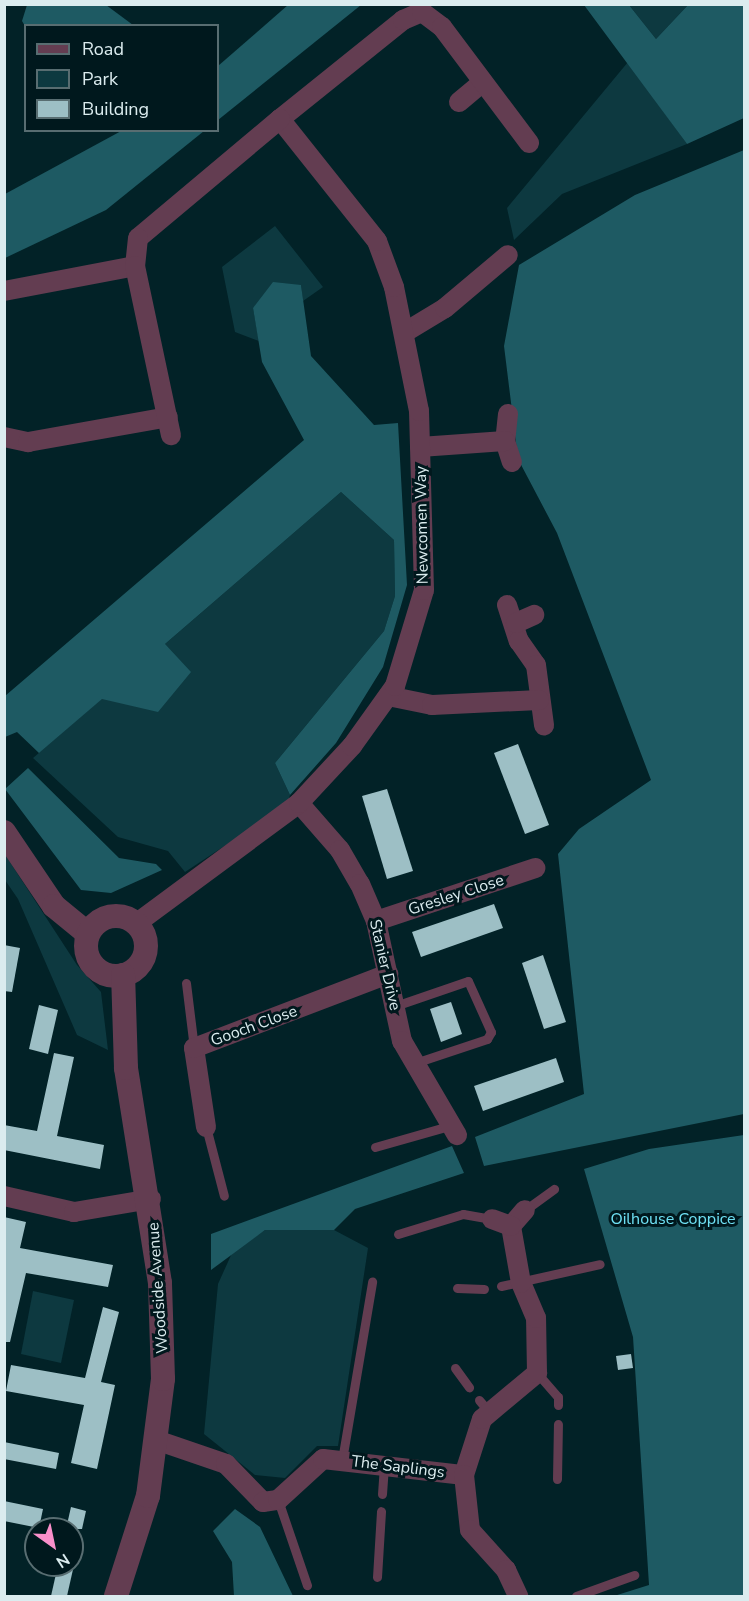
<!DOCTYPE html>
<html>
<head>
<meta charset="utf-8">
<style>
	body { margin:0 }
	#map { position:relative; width:749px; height:1601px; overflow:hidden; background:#022227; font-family:"Nunito Sans",sans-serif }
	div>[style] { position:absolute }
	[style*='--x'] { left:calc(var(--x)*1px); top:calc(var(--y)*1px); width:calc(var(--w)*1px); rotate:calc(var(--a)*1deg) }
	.green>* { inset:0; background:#0d3940 }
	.forest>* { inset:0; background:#1e5a63 }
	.building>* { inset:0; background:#9dbfc5 }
	.service>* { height:9px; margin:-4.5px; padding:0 4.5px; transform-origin:4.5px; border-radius:4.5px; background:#633d51 }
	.minor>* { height:20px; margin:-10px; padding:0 10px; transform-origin:10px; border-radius:10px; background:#633d51 }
	.tertiary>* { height:24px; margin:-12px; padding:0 12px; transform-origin:12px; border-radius:12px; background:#633d51 }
	.tertiary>.ring { margin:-12px; padding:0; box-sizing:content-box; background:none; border:24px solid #633d51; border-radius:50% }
	span { translate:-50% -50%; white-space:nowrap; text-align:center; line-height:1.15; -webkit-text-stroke:6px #00181d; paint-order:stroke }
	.street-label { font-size:16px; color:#dbecef }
	.park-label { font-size:16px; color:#6fe2f5 }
	.frame { position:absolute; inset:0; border:6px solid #dbecef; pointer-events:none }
	.legend { position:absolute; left:24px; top:24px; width:195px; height:108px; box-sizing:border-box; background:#00181d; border:2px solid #586d71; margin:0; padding:8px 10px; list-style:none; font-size:18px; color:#dbecef }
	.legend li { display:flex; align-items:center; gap:12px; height:30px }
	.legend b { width:30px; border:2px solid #586d71 }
	.north { position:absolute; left:24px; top:1517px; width:60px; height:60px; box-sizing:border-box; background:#00181d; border:2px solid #586d71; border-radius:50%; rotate:147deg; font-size:16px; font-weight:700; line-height:24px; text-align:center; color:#dbecef }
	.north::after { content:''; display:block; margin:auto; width:21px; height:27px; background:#f98fca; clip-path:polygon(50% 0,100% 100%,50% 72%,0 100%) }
</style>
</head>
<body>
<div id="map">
	<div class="green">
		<div style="clip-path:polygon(629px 5px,688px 5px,656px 39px)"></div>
		<div style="clip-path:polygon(628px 62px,687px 144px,562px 194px,514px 240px,507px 208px)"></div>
		<div style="clip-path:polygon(275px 226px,323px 287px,303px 301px,301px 285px,253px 308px,259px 341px,235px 332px,222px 267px)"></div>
		<div style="clip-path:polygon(341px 492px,394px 540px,395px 596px,384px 631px,275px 763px,290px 795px,287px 805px,185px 872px,168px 851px,118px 837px,33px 758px)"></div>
		<div style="clip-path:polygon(4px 853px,77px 965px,101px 992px,108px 1050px,77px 1035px,18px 899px,5px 880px)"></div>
		<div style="clip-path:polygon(299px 1227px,334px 1230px,368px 1248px,338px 1446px,317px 1446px,285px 1478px,255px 1475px,204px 1434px,218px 1284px,232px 1253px,265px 1230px)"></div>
		<div style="clip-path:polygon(33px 1291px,74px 1300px,61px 1363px,21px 1354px)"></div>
	</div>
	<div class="forest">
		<div style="clip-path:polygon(106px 5px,133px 25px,25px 26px,22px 21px,27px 5px)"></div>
		<div style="clip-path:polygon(288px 5px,361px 5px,218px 120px,218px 66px)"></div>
		<div style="clip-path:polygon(584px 5px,629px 5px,656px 39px,688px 5px,744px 5px,744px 118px,687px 144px)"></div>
		<div style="clip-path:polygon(123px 130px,204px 131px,106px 210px,5px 258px,5px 194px)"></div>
		<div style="clip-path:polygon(744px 150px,744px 1114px,484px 1166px,475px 1137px,584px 1094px,558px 854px,579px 829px,651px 780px,557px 533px,518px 459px,504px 346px,519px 265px,635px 195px)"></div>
		<div style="clip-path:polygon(273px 282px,301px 285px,311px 356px,374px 425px,398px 423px,407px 585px,383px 667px,336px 743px,290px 795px,275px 763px,384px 631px,395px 596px,394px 540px,341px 492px,165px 644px,191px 672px,158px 712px,102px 699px,39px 753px,17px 732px,5px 737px,5px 696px,304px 440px,262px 362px,253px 308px)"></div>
		<div style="clip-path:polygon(28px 768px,119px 858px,156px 864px,162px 870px,111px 893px,81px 890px,5px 789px)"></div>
		<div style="clip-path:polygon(744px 1135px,744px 1596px,614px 1596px,649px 1585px,633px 1337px,584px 1169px,649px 1149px)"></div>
		<div style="clip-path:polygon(452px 1146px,464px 1173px,355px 1209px,334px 1230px,265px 1230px,211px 1270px,211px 1234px)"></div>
		<div style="clip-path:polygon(235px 1509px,260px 1527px,293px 1596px,234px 1596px,232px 1562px,213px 1531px)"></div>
	</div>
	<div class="building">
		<div style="clip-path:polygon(518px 744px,549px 825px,525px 834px,494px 753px)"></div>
		<div style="clip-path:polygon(387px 789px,413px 871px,387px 879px,362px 796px)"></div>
		<div style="clip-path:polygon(494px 904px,503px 928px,421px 957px,412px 932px)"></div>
		<div style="clip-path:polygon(4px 945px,20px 948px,12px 992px,4px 991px)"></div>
		<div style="clip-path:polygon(543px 955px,566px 1022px,544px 1029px,522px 963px)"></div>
		<div style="clip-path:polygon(451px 1002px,462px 1034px,441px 1042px,430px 1009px)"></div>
		<div style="clip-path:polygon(39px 1005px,58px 1010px,48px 1054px,29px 1049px)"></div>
		<div style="clip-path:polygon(54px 1053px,74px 1057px,57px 1136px,104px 1145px,100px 1169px,4px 1150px,4px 1125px,37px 1131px)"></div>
		<div style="clip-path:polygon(556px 1058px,564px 1082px,483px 1111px,474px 1086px)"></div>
		<div style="clip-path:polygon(4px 1217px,26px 1222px,20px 1248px,113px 1265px,108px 1287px,26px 1273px,10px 1342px,4px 1342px)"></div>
		<div style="clip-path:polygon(103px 1307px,119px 1312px,101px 1382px,115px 1385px,97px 1469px,71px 1463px,84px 1405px,6px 1391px,11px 1365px,85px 1378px)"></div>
		<div style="clip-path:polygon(631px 1354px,633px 1368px,618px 1370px,616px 1356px)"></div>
		<div style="clip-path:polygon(4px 1442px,59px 1453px,56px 1469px,4px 1459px)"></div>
		<div style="clip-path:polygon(4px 1501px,43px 1509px,39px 1528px,4px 1521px)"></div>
		<div style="clip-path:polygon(71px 1507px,86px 1511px,82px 1529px,66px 1529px)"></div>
		<div style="clip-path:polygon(58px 1565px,74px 1565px,67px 1596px,51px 1596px)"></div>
	</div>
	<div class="service">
		<div style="--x:186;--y:983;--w:65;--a:83"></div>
		<div style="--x:395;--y:1006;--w:77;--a:-18.9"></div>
		<div style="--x:468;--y:981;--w:56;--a:65.7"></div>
		<div style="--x:491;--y:1032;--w:8;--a:120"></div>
		<div style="--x:487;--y:1039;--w:76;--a:161.6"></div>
		<div style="--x:206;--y:1127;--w:71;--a:75.4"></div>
		<div style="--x:375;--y:1147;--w:80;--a:-15.9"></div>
		<div style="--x:525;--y:1210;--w:36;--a:-36"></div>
		<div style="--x:398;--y:1234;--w:68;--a:-17.1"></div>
		<div style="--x:463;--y:1214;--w:29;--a:10"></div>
		<div style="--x:501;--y:1286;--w:101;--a:-12.5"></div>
		<div style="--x:457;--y:1288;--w:27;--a:2"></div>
		<div style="--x:455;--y:1368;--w:24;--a:54"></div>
		<div style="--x:537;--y:1373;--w:32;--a:49"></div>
		<div style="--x:558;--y:1397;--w:8;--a:90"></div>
		<div style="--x:479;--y:1400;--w:16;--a:50"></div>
		<div style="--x:342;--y:1460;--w:181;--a:-80.4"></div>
		<div style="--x:557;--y:1479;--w:55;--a:-89"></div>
		<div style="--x:382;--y:1494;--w:26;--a:-86"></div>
		<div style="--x:278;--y:1500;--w:90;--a:71.2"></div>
		<div style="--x:377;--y:1577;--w:66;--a:-86.5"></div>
		<div style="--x:576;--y:1596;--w:62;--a:-19.9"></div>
	</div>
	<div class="minor">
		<div style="--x:459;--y:102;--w:31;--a:-40"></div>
		<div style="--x:280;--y:119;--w:158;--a:-38.8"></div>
		<div style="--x:403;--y:20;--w:21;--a:-23"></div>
		<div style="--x:422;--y:12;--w:25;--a:37"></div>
		<div style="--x:442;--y:27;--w:145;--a:53.1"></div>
		<div style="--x:4;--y:291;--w:133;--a:-10.8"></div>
		<div style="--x:407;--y:331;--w:44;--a:-31.2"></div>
		<div style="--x:445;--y:308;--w:82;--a:-40.1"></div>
		<div style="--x:508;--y:414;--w:27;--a:96"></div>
		<div style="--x:505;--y:441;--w:22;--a:72"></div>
		<div style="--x:4;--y:437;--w:25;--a:12"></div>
		<div style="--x:28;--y:442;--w:142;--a:-10.1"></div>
		<div style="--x:420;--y:447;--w:85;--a:-4"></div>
		<div style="--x:507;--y:605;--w:38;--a:72"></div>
		<div style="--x:519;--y:641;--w:29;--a:55"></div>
		<div style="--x:536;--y:665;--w:61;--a:82.4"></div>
		<div style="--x:516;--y:623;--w:20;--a:-24"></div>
		<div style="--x:388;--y:696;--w:45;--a:11.6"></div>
		<div style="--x:432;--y:705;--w:107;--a:-2.7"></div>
		<div style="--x:299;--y:803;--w:62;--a:48.9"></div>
		<div style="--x:340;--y:850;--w:39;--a:60"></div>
		<div style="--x:360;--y:884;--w:40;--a:66.6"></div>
		<div style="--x:376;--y:921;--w:123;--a:77.8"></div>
		<div style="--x:402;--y:1041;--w:109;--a:59.7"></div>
		<div style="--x:376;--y:921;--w:168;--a:-18.4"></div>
		<div style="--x:137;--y:923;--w:202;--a:-36.5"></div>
		<div style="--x:299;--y:803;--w:78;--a:-47.1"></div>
		<div style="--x:352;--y:746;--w:74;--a:-54.4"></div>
		<div style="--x:395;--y:686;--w:100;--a:-73.2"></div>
		<div style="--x:424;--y:590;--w:179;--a:-91.6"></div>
		<div style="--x:419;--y:411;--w:126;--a:-101.4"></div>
		<div style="--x:394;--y:287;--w:49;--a:-110.3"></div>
		<div style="--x:377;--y:241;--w:156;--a:-128.5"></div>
		<div style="--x:280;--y:119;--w:185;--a:140"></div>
		<div style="--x:138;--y:238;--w:28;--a:96"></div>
		<div style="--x:135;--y:266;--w:173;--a:78"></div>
		<div style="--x:206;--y:1127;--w:80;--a:-98.6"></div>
		<div style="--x:194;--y:1048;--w:208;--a:-20.9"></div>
		<div style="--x:4;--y:1196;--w:72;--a:12.9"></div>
		<div style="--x:74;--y:1212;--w:78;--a:-9.6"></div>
		<div style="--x:511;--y:1226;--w:21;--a:-49"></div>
		<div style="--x:159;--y:1441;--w:71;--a:18.9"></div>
		<div style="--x:226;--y:1464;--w:53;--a:45.8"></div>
		<div style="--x:263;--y:1502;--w:15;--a:-8"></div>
		<div style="--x:278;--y:1500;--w:61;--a:-42.3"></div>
		<div style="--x:323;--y:1459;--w:142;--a:6.5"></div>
		<div style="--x:464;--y:1475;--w:59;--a:-72.2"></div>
		<div style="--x:482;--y:1419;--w:72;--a:-39.9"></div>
		<div style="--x:537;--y:1373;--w:55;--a:-91"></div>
		<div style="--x:536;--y:1318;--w:38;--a:-113"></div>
		<div style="--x:521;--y:1283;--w:58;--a:-100"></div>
		<div style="--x:511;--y:1226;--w:20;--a:-160"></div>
		<div style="--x:464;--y:1475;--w:55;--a:83.8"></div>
		<div style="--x:470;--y:1530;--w:54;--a:48"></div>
		<div style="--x:506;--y:1570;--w:29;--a:65"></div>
	</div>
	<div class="tertiary">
		<div style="--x:4;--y:832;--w:89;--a:56"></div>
		<div style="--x:54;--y:906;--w:43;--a:39.3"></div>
		<div class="ring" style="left:86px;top:916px;width:36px;height:36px"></div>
		<div style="--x:116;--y:1596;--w:105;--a:-72.3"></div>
		<div style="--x:148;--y:1496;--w:118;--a:-82.7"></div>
		<div style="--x:163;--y:1379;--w:96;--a:-91.8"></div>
		<div style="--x:160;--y:1283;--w:218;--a:-99"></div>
		<div style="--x:126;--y:1068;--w:93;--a:-91.8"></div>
	</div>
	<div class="street-label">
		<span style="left:422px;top:525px;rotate:-91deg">Newcomen Way</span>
		<span style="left:456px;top:895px;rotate:-18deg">Gresley Close</span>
		<span style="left:385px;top:965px;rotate:77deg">Stanier Drive</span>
		<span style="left:254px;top:1026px;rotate:-20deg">Gooch Close</span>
		<span style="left:158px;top:1288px;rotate:-94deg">Woodside Avenue</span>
		<span style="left:398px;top:1467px;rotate:7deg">The Saplings</span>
	</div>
	<div class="park-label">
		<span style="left:673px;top:1219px">Oilhouse Coppice</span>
	</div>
	<div class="frame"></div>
	<ul class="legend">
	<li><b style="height:8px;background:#633d51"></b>Road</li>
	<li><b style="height:16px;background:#0d3940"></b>Park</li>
	<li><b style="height:16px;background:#9dbfc5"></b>Building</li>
	</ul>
	<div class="north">N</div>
</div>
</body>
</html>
